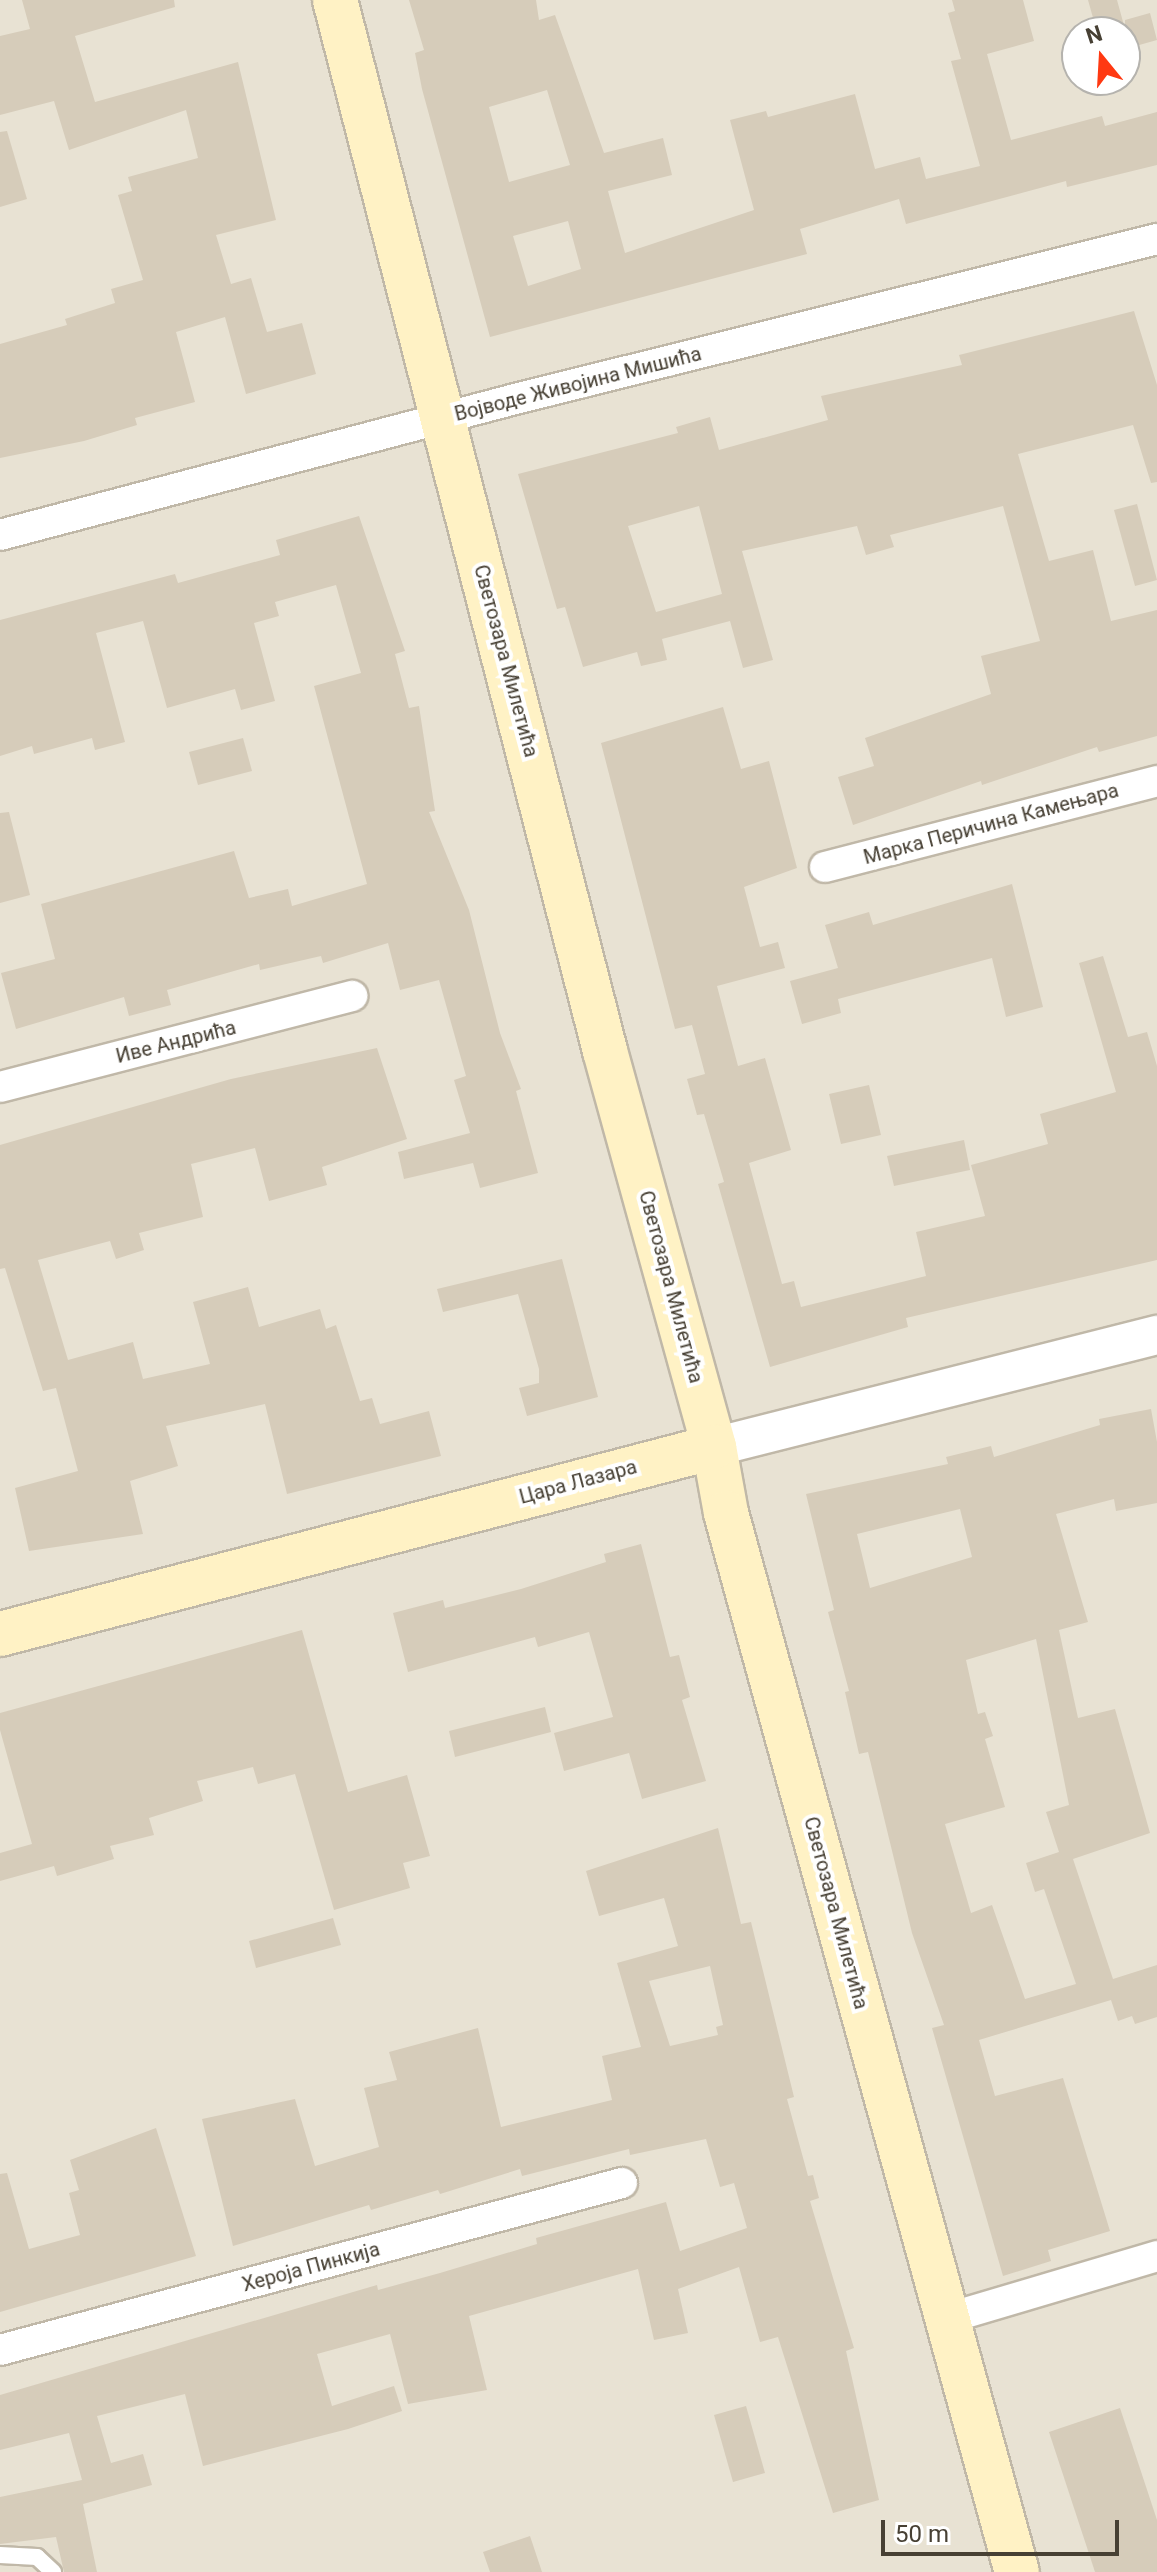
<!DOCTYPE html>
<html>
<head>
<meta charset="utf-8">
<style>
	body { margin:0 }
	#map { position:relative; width:1157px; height:2572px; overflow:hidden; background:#f4f0e6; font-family:Roboto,sans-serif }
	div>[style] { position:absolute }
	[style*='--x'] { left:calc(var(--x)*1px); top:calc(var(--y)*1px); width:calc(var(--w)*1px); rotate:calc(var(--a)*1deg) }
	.residential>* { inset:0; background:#e8e2d3 }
	.building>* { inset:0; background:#d6ccba }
	.roads { filter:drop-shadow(2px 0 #c0b8a8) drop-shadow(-2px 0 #c0b8a8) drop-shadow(0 2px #c0b8a8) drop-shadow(0 -2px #c0b8a8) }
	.service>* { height:16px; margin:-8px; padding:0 8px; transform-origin:8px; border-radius:8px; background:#fff }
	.minor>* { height:30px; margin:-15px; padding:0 15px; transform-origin:15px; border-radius:15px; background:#fff }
	.tertiary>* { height:38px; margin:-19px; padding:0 19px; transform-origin:19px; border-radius:19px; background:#fff }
	.secondary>* { height:44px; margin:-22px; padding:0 22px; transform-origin:22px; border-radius:22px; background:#fff2c5 }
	span { translate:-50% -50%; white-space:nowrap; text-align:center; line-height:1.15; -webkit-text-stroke:8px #fff; paint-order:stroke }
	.street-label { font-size:20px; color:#474034 }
	.north { position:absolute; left:1061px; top:16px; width:80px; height:80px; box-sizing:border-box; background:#fff; border:2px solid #b5b3ae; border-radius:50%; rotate:342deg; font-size:22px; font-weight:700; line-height:32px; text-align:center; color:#474034 }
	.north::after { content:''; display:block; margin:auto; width:28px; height:36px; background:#ff3912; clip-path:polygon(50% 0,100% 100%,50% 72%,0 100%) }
	.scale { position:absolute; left:881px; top:2520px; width:238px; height:36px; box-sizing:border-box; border:4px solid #474034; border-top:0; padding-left:10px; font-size:24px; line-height:28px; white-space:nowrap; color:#474034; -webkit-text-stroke:6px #fff; paint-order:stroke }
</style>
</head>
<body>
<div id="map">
	<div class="residential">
		<div style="clip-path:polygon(evenodd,0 0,1157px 0,1157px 2572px,0 2572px,0 0,1077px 32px,1125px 32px,1125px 80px,1077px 80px,1077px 32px)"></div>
	</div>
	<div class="building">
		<div style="clip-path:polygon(22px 0,174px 0,175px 7px,75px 36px,95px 102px,238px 62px,276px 220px,216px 235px,231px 284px,251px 278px,267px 332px,302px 323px,316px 374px,246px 394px,225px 317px,176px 332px,195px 402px,135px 418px,137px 425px,84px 441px,0 458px,0 344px,67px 325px,65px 319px,115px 303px,111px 289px,143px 280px,118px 195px,132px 191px,128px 177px,198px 158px,186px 110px,69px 150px,54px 101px,0 115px,0 36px,30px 29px)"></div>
		<div style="clip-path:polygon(evenodd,409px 0,536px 0,539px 20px,555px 15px,604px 153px,663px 138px,672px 175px,608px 191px,625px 253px,754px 210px,730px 120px,766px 111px,768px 117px,855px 94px,875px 169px,920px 157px,926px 179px,980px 166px,951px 61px,961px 59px,948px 13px,955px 11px,952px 0,1023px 0,1034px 41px,987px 54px,1011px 140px,1102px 116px,1105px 126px,1157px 112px,1157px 165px,1067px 187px,1066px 181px,906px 224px,899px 199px,800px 229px,807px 254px,490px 337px,422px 89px,415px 53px,424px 50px,409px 0,547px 90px,570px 165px,509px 182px,489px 107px,547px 90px,409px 0,568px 221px,581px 269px,528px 286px,513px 236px,568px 221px)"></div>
		<div style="clip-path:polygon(1088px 0,1117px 0,1125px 29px,1125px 20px,1150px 13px,1157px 40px,1125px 49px,1125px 32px,1097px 32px)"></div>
		<div style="clip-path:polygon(7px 131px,27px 199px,0 207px,0 132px)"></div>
		<div style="clip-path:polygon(evenodd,1134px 311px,1157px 385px,1157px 482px,1151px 483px,1133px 425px,1018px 454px,1049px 561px,1093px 550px,1111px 621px,1157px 610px,1157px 736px,1099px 752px,1097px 747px,982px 785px,981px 781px,853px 825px,838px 777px,874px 766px,865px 738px,991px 694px,981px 656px,1040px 641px,1003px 506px,890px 535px,894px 547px,866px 555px,857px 526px,742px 551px,773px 660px,743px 668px,730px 621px,662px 639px,667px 660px,641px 666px,637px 652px,583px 667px,565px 607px,557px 609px,518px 474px,678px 433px,676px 427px,710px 417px,719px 450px,828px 420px,821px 396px,962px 365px,959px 355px,1134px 311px,699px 506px,722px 594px,656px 612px,628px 526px,699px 506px)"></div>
		<div style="clip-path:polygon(1137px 504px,1157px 580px,1135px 586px,1114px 510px)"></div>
		<div style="clip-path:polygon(359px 516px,405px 651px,395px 654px,409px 708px,419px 706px,435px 811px,429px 812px,469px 910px,500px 1033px,521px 1089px,516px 1091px,538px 1173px,480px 1188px,473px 1163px,404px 1179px,398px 1152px,470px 1133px,454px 1080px,466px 1076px,439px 980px,400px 990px,388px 943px,323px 963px,321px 956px,260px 970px,259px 964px,167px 990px,171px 1005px,129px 1016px,124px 997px,16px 1029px,1px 973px,55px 959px,41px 904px,234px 851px,249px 898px,288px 889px,292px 906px,367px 884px,314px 686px,361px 673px,336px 585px,275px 602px,279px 616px,254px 623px,275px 701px,241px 710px,235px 689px,167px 708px,143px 621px,96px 633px,125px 742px,95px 750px,92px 738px,34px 754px,32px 746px,0 756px,0 620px,175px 574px,178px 583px,280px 555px,276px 540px)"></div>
		<div style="clip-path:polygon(723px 707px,741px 769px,769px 761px,797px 868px,744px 887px,760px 947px,778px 942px,785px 968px,717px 986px,738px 1066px,765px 1058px,791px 1150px,749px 1163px,782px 1284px,794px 1281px,801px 1307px,926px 1276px,916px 1232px,985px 1216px,971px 1165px,1048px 1144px,1040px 1114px,1116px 1092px,1079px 963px,1103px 956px,1128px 1037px,1147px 1032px,1157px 1066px,1157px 1260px,906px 1318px,908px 1327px,770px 1367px,718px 1184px,724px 1182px,704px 1114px,697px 1115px,687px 1079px,705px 1074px,692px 1025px,675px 1029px,601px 743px)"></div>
		<div style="clip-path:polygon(243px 738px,252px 771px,198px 785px,189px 752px)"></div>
		<div style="clip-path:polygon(9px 812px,30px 895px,0 903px,0 813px)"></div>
		<div style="clip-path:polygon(1012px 884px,1043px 1007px,1006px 1017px,992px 958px,838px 999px,841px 1013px,802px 1024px,790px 981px,838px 968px,825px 925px,869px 912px,873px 925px)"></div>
		<div style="clip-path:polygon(377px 1048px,407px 1139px,322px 1167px,327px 1185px,269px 1201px,255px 1148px,191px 1164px,203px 1217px,139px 1233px,144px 1250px,116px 1259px,110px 1241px,38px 1260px,68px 1360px,133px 1342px,143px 1379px,210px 1364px,193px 1302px,248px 1287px,259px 1327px,320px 1309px,326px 1329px,336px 1325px,360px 1401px,372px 1398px,380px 1424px,429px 1411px,441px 1456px,287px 1494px,265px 1404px,166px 1426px,178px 1466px,130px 1481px,143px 1534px,29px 1551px,15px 1488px,78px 1471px,56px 1388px,43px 1391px,5px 1268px,0 1269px,0 1145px,231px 1079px)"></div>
		<div style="clip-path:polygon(869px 1085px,881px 1135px,841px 1144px,829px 1094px)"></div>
		<div style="clip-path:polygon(964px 1140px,970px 1170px,894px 1186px,887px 1156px)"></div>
		<div style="clip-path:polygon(562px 1259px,598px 1397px,527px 1416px,519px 1388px,539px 1383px,539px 1369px,518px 1294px,443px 1312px,437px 1289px)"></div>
		<div style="clip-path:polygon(evenodd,1151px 1409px,1157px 1442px,1157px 1503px,1116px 1511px,1114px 1499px,1056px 1514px,1088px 1622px,1059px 1630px,1078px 1718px,1115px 1709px,1150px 1833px,1073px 1859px,1113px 1979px,1157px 1965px,1157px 2017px,1135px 2024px,1132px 2016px,1118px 2021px,1111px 2000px,979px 2040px,995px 2096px,1063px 2078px,1110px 2231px,1048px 2250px,1051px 2261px,1003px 2276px,932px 2028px,944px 2025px,912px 1933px,868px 1752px,859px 1754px,845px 1692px,849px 1691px,828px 1612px,834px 1610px,806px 1494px,948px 1464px,946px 1457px,991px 1446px,994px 1457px,1100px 1425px,1099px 1419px,1151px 1409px,960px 1509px,972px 1557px,870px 1588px,857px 1534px,960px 1509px,1151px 1409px,1036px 1639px,1069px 1805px,1046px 1812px,1059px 1852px,1026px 1863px,1035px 1892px,1044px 1889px,1076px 1984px,1025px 1999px,992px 1905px,971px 1913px,945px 1824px,1005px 1807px,985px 1739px,993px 1736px,985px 1712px,978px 1714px,966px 1660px,1036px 1639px)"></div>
		<div style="clip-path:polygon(641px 1544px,670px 1657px,679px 1655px,690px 1697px,682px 1700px,706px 1781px,642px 1799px,629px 1753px,564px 1771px,554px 1733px,613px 1717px,589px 1632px,538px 1647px,535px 1637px,408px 1672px,393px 1613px,443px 1600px,445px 1608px,521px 1589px,606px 1562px,604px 1554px)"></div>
		<div style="clip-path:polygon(302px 1630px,348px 1792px,407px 1775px,430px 1856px,403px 1863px,410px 1888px,334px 1910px,295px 1774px,258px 1784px,253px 1767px,197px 1781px,203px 1801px,149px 1818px,154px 1835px,110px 1846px,114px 1859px,57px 1876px,54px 1866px,0 1881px,0 1853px,32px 1844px,0 1730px,0 1713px)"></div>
		<div style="clip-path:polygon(545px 1707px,551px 1732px,455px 1757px,449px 1731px)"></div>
		<div style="clip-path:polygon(evenodd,718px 1828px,741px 1924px,751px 1922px,794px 2097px,787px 2099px,808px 2176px,813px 2175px,819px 2198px,810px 2201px,854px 2348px,846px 2351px,879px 2500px,833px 2513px,778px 2337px,760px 2342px,739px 2267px,678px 2289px,688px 2333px,654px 2340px,638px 2269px,469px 2316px,487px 2390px,408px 2404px,390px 2334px,317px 2354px,332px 2406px,394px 2386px,402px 2411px,348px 2429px,203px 2466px,185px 2394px,97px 2416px,111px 2463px,143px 2454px,152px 2485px,83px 2504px,97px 2572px,64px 2572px,56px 2537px,0 2544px,0 2497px,82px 2480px,69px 2433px,0 2450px,0 2395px,377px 2285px,378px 2290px,440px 2273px,537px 2244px,536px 2238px,666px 2202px,680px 2251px,747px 2228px,734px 2183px,720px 2187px,706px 2139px,630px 2155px,629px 2149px,522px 2176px,520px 2169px,440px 2194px,438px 2190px,371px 2210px,369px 2205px,233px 2246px,202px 2119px,295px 2099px,315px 2166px,379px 2147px,364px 2088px,397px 2080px,389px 2052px,478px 2028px,501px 2127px,612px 2100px,602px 2056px,641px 2047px,617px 1963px,678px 1946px,664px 1898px,599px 1916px,586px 1871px,718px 1828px,710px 1966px,723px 2025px,716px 2027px,718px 2035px,670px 2046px,649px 1981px,710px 1966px)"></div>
		<div style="clip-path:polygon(333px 1918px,341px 1945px,256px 1968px,249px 1941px)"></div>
		<div style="clip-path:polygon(156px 2128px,196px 2256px,0 2312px,0 2174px,7px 2173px,29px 2249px,80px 2235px,69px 2193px,79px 2190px,70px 2160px)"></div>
		<div style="clip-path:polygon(746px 2406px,765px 2473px,733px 2482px,714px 2415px)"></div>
		<div style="clip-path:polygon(1120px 2408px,1157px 2520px,1157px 2572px,1095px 2572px,1049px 2432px)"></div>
		<div style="clip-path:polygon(530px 2536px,542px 2572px,490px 2572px,483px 2552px)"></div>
	</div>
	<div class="roads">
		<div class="service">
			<div style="--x:0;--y:2555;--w:37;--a:3"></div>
			<div style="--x:37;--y:2557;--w:22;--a:43"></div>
		</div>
		<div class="minor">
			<div style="--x:0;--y:535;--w:537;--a:-14.79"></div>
			<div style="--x:519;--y:398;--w:658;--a:-13.99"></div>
			<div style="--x:825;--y:867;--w:343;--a:-14.5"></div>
			<div style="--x:0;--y:1087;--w:364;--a:-14.5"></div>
			<div style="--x:948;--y:2318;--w:218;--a:-16.5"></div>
			<div style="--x:0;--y:2350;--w:644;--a:-15.03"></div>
		</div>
		<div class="tertiary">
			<div style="--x:714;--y:1447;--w:457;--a:-14.2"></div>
		</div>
		<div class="secondary">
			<div style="--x:335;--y:0;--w:1085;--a:75.59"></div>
			<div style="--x:605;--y:1051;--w:411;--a:74.6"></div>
			<div style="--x:714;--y:1447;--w:67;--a:79.7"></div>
			<div style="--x:726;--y:1513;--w:1098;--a:74.64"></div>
			<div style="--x:0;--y:1634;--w:738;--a:-14.68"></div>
		</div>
	</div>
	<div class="street-label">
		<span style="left:578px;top:384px;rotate:-14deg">Војводе Живојина Мишића</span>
		<span style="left:506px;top:661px;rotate:75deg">Светозара Милетића</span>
		<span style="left:991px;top:824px;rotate:-15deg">Марка Перичина Камењара</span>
		<span style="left:176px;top:1042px;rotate:-14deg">Иве Андрића</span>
		<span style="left:671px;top:1287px;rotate:75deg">Светозара Милетића</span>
		<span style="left:578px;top:1482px;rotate:-15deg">Цара Лазара</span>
		<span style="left:836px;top:1913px;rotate:75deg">Светозара Милетића</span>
		<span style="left:311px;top:2267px;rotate:-15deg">Хероја Пинкија</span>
	</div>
	<div class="north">N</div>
	<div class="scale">50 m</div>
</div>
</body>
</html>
